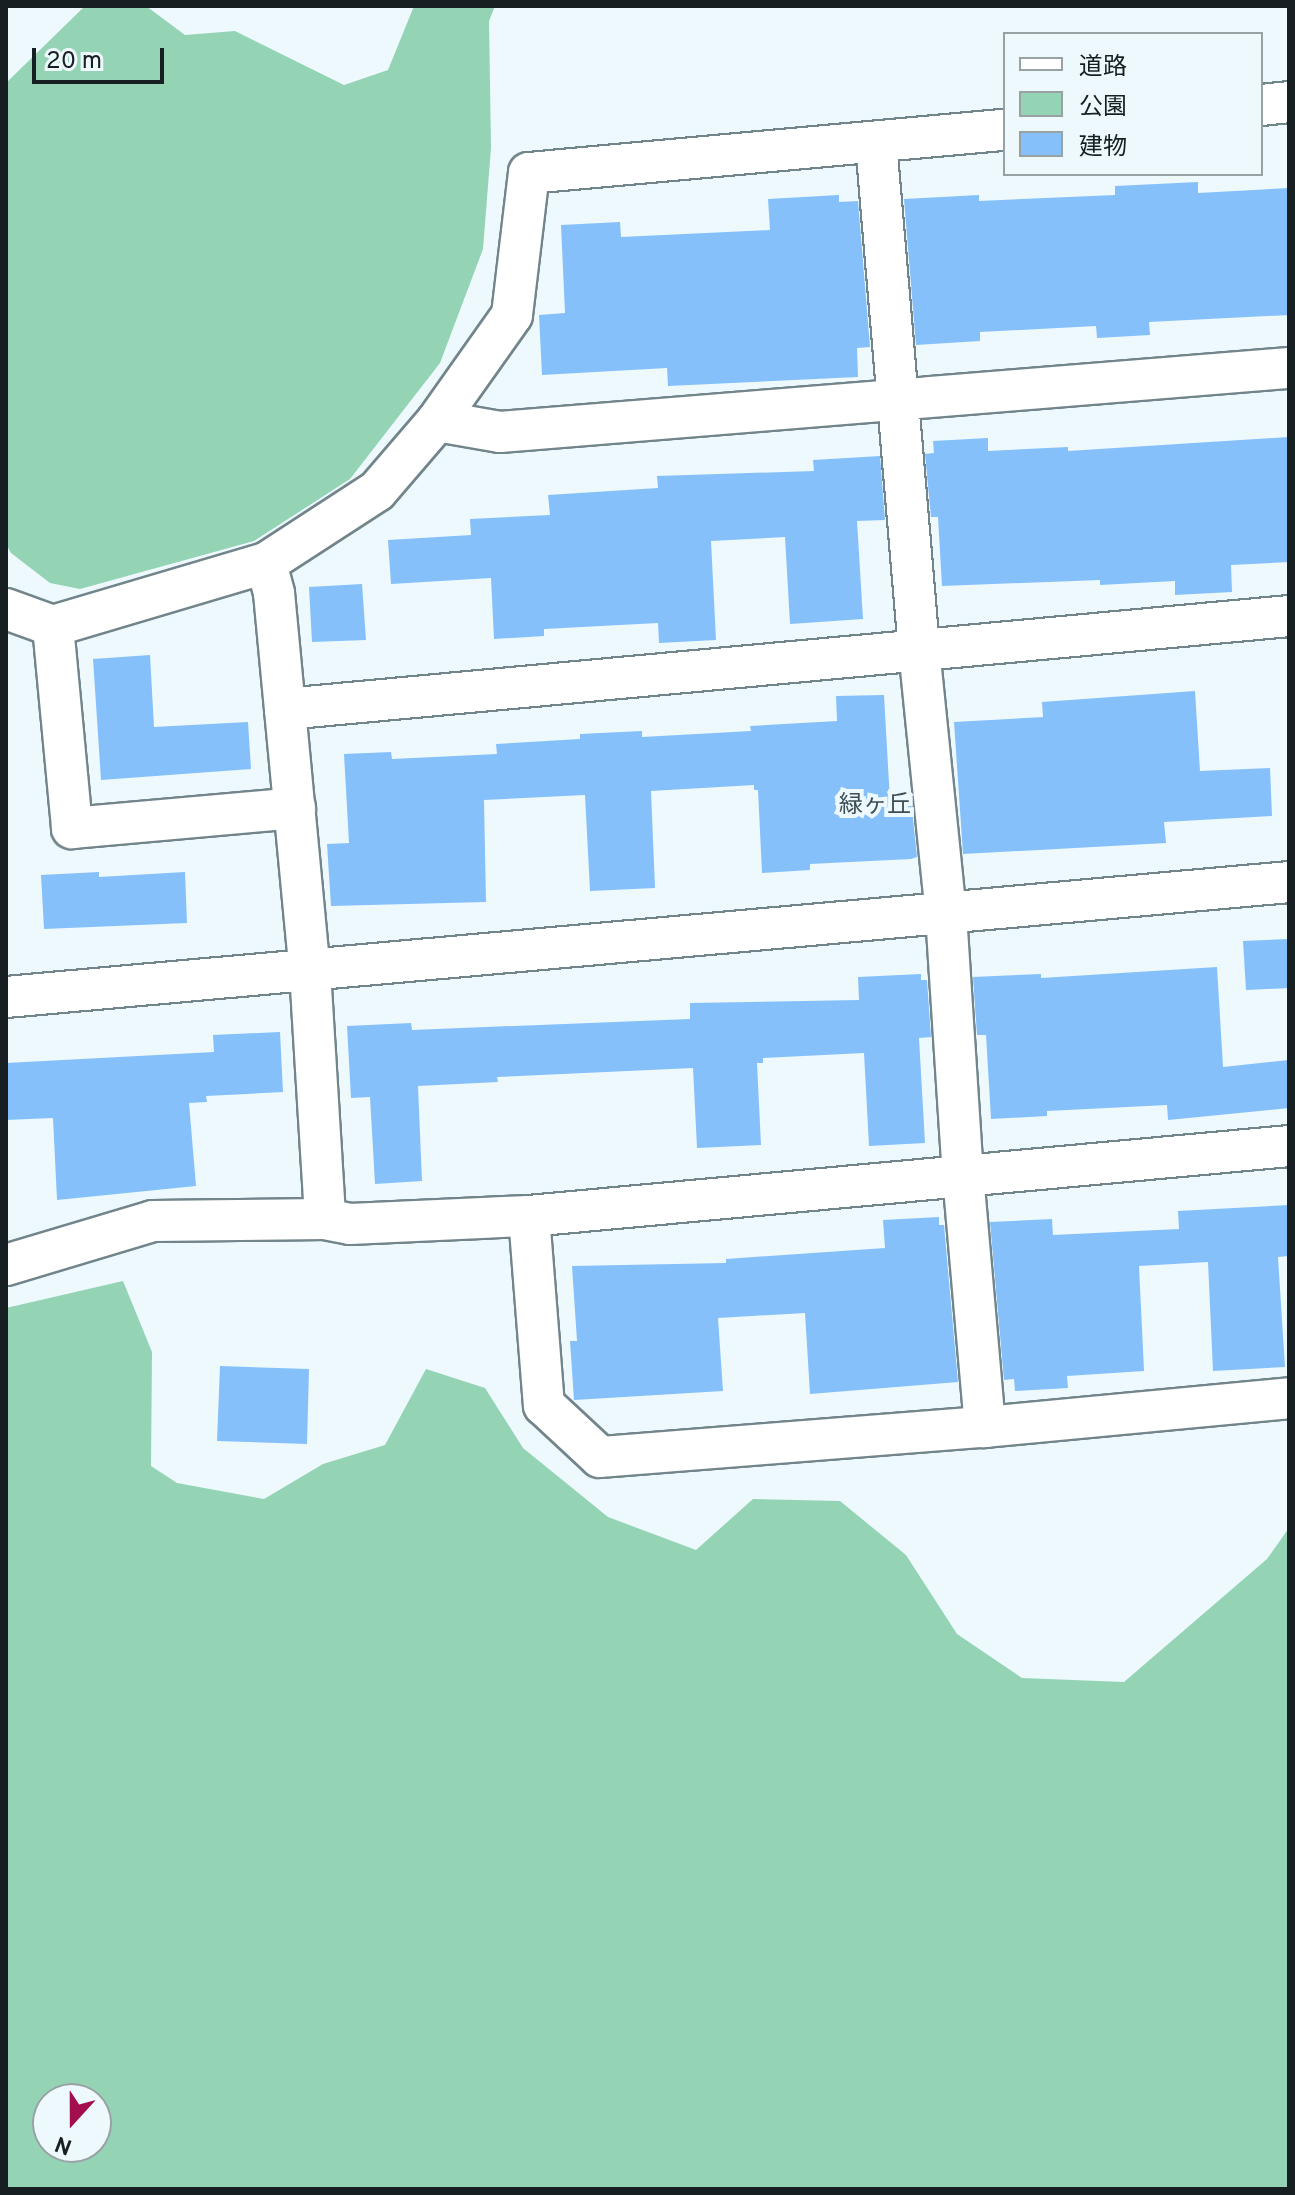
<!DOCTYPE html>
<html>
<head>
<meta charset="utf-8">
<style>
	body { margin:0 }
	#map { position:relative; width:1295px; height:2195px; overflow:hidden; background:#edf9fd; font-family:Overpass,"Noto Sans JP",sans-serif }
	div>[style] { position:absolute }
	[style*='--x'] { left:calc(var(--x)*1px); top:calc(var(--y)*1px); width:calc(var(--w)*1px); rotate:calc(var(--a)*1deg) }
	.green>* { inset:0; background:#94d4b5 }
	.building>* { inset:0; background:#85c0fb }
	.roads { filter:drop-shadow(2px 0 #72858b) drop-shadow(-2px 0 #72858b) drop-shadow(0 2px #72858b) drop-shadow(0 -2px #72858b) }
	.minor>* { height:40px; margin:-20px; padding:0 20px; transform-origin:20px; border-radius:20px; background:#fff }
	span { translate:-50% -50%; white-space:nowrap; text-align:center; line-height:1.15; -webkit-text-stroke:8px #edf9fd; paint-order:stroke }
	.quarter-label { font-size:24px; color:#3d4e54 }
	.frame { position:absolute; inset:0; border:8px solid #181f22; pointer-events:none }
	.legend { position:absolute; left:1003px; top:32px; width:260px; height:144px; box-sizing:border-box; background:#edf9fd; border:2px solid #98a2a5; margin:0; padding:10px 14px; list-style:none; font-size:24px; color:#181f22 }
	.legend li { display:flex; align-items:center; gap:16px; height:40px }
	.legend b { width:40px; border:2px solid #98a2a5 }
	.north { position:absolute; left:32px; top:2083px; width:80px; height:80px; box-sizing:border-box; background:#edf9fd; border:2px solid #98a2a5; border-radius:50%; rotate:201deg; font-size:22px; font-weight:700; line-height:32px; text-align:center; color:#181f22 }
	.north::after { content:''; display:block; margin:auto; width:28px; height:36px; background:#a30e4e; clip-path:polygon(50% 0,100% 100%,50% 72%,0 100%) }
	.scale { position:absolute; left:32px; top:48px; width:132px; height:36px; box-sizing:border-box; border:4px solid #181f22; border-top:0; padding-left:10px; font-size:24px; line-height:28px; white-space:nowrap; color:#181f22; -webkit-text-stroke:6px #edf9fd; paint-order:stroke }
</style>
</head>
<body>
<div id="map">
	<div class="green">
		<div style="clip-path:polygon(85px 6px,146px 6px,185px 35px,235px 31px,344px 85px,388px 70px,414px 6px,495px 6px,489px 21px,491px 148px,483px 249px,440px 363px,350px 479px,254px 541px,80px 589px,50px 583px,11px 553px,6px 544px,6px 83px)"></div>
		<div style="clip-path:polygon(evenodd,123px 1281px,152px 1352px,151px 1466px,177px 1483px,264px 1499px,323px 1464px,385px 1445px,426px 1369px,485px 1388px,523px 1448px,608px 1517px,696px 1550px,753px 1499px,840px 1501px,906px 1555px,957px 1634px,1022px 1678px,1124px 1682px,1267px 1559px,1289px 1528px,1289px 2189px,6px 2189px,6px 1308px,123px 1281px,48px 2099px,96px 2099px,96px 2147px,48px 2147px,48px 2099px)"></div>
	</div>
	<div class="building">
		<div style="clip-path:polygon(1198px 182px,1198px 193px,1289px 188px,1289px 315px,1149px 322px,1150px 335px,1097px 338px,1096px 326px,980px 332px,980px 341px,916px 345px,904px 199px,979px 195px,979px 201px,1115px 195px,1115px 186px)"></div>
		<div style="clip-path:polygon(839px 195px,839px 202px,858px 201px,870px 347px,857px 348px,858px 377px,668px 386px,667px 368px,542px 375px,539px 315px,565px 313px,561px 225px,620px 222px,621px 237px,770px 230px,768px 199px)"></div>
		<div style="clip-path:polygon(1289px 437px,1289px 562px,1231px 565px,1232px 592px,1175px 595px,1175px 581px,1100px 585px,1100px 580px,942px 586px,938px 517px,931px 517px,925px 454px,934px 453px,933px 441px,988px 438px,988px 451px,1068px 447px,1068px 451px)"></div>
		<div style="clip-path:polygon(880px 456px,885px 520px,857px 521px,863px 619px,790px 624px,785px 537px,711px 541px,716px 640px,659px 643px,658px 623px,544px 629px,544px 636px,494px 639px,491px 578px,391px 584px,388px 540px,471px 535px,470px 519px,550px 515px,548px 495px,658px 488px,657px 476px,814px 471px,813px 460px)"></div>
		<div style="clip-path:polygon(362px 584px,366px 640px,312px 642px,309px 587px)"></div>
		<div style="clip-path:polygon(150px 655px,154px 727px,248px 722px,251px 769px,101px 780px,93px 659px)"></div>
		<div style="clip-path:polygon(1195px 691px,1200px 771px,1270px 768px,1272px 816px,1164px 822px,1166px 843px,963px 854px,954px 722px,1043px 717px,1042px 702px)"></div>
		<div style="clip-path:polygon(884px 695px,890px 801px,911px 800px,917px 857px,911px 859px,810px 864px,810px 870px,762px 873px,758px 790px,754px 790px,754px 785px,651px 791px,655px 888px,590px 891px,585px 795px,484px 800px,486px 902px,331px 906px,327px 844px,349px 843px,344px 754px,391px 752px,392px 759px,497px 754px,496px 744px,580px 739px,580px 734px,642px 731px,642px 737px,751px 731px,750px 726px,837px 721px,836px 696px)"></div>
		<div style="clip-path:polygon(99px 872px,99px 877px,185px 872px,187px 923px,44px 929px,41px 875px)"></div>
		<div style="clip-path:polygon(1289px 939px,1289px 988px,1246px 990px,1243px 941px)"></div>
		<div style="clip-path:polygon(1217px 967px,1223px 1067px,1289px 1060px,1289px 1108px,1168px 1120px,1167px 1105px,1047px 1111px,1047px 1116px,991px 1119px,986px 1035px,977px 1035px,973px 977px,1041px 974px,1041px 978px)"></div>
		<div style="clip-path:polygon(921px 974px,921px 980px,927px 980px,931px 1037px,919px 1038px,925px 1143px,869px 1146px,864px 1053px,763px 1058px,763px 1063px,757px 1063px,761px 1145px,697px 1148px,693px 1068px,497px 1077px,498px 1082px,418px 1086px,422px 1181px,375px 1184px,370px 1097px,351px 1098px,347px 1026px,411px 1023px,412px 1030px,690px 1019px,690px 1003px,859px 1000px,858px 977px)"></div>
		<div style="clip-path:polygon(280px 1032px,283px 1092px,206px 1096px,207px 1102px,189px 1103px,196px 1186px,57px 1200px,53px 1118px,6px 1120px,6px 1063px,214px 1052px,213px 1035px)"></div>
		<div style="clip-path:polygon(1289px 1205px,1289px 1256px,1278px 1257px,1285px 1367px,1213px 1371px,1208px 1262px,1139px 1266px,1144px 1371px,1067px 1376px,1068px 1388px,1015px 1391px,1014px 1379px,1004px 1380px,990px 1222px,1052px 1219px,1053px 1235px,1179px 1229px,1178px 1211px)"></div>
		<div style="clip-path:polygon(939px 1217px,939px 1225px,944px 1225px,958px 1382px,810px 1394px,805px 1313px,718px 1318px,723px 1391px,574px 1400px,570px 1341px,577px 1341px,572px 1266px,726px 1263px,726px 1259px,885px 1248px,883px 1220px)"></div>
		<div style="clip-path:polygon(220px 1366px,309px 1369px,307px 1444px,217px 1441px)"></div>
	</div>
	<div class="roads">
		<div class="minor">
			<div style="--x:1261;--y:105;--w:28;--a:-6"></div>
			<div style="--x:876;--y:143;--w:508;--a:85.14"></div>
			<div style="--x:919;--y:649;--w:266;--a:84.2"></div>
			<div style="--x:946;--y:914;--w:262;--a:86.3"></div>
			<div style="--x:963;--y:1175;--w:253;--a:85"></div>
			<div style="--x:437;--y:421;--w:64;--a:9.9"></div>
			<div style="--x:500;--y:432;--w:792;--a:-4.64"></div>
			<div style="--x:266;--y:563;--w:31;--a:75"></div>
			<div style="--x:274;--y:593;--w:380;--a:84.6"></div>
			<div style="--x:310;--y:971;--w:248;--a:86.5"></div>
			<div style="--x:6;--y:609;--w:50;--a:19.9"></div>
			<div style="--x:53;--y:626;--w:222;--a:-16.5"></div>
			<div style="--x:266;--y:563;--w:132;--a:-33"></div>
			<div style="--x:377;--y:491;--w:92;--a:-49.4"></div>
			<div style="--x:437;--y:421;--w:130;--a:-54.7"></div>
			<div style="--x:512;--y:315;--w:143;--a:-83.2"></div>
			<div style="--x:529;--y:173;--w:478;--a:-5.2"></div>
			<div style="--x:53;--y:626;--w:203;--a:84.6"></div>
			<div style="--x:72;--y:828;--w:224;--a:-5.1"></div>
			<div style="--x:285;--y:709;--w:1008;--a:-5.29"></div>
			<div style="--x:6;--y:997;--w:1288;--a:-5.12"></div>
			<div style="--x:529;--y:1216;--w:190;--a:85.5"></div>
			<div style="--x:544;--y:1405;--w:76;--a:42.9"></div>
			<div style="--x:600;--y:1457;--w:386;--a:-4.5"></div>
			<div style="--x:985;--y:1427;--w:305;--a:-5.4"></div>
			<div style="--x:6;--y:1265;--w:153;--a:-16.7"></div>
			<div style="--x:153;--y:1221;--w:172;--a:-0.7"></div>
			<div style="--x:325;--y:1219;--w:25;--a:11"></div>
			<div style="--x:350;--y:1224;--w:179;--a:-2.6"></div>
			<div style="--x:529;--y:1216;--w:763;--a:-5.26"></div>
		</div>
	</div>
	<div class="quarter-label">
		<span style="left:875px;top:807px">緑ヶ丘</span>
	</div>
	<div class="frame"></div>
	<ul class="legend">
	<li><b style="height:10px;background:#fff"></b>道路</li>
	<li><b style="height:22px;background:#94d4b5"></b>公園</li>
	<li><b style="height:22px;background:#85c0fb"></b>建物</li>
	</ul>
	<div class="north">N</div>
	<div class="scale">20 m</div>
</div>
</body>
</html>
